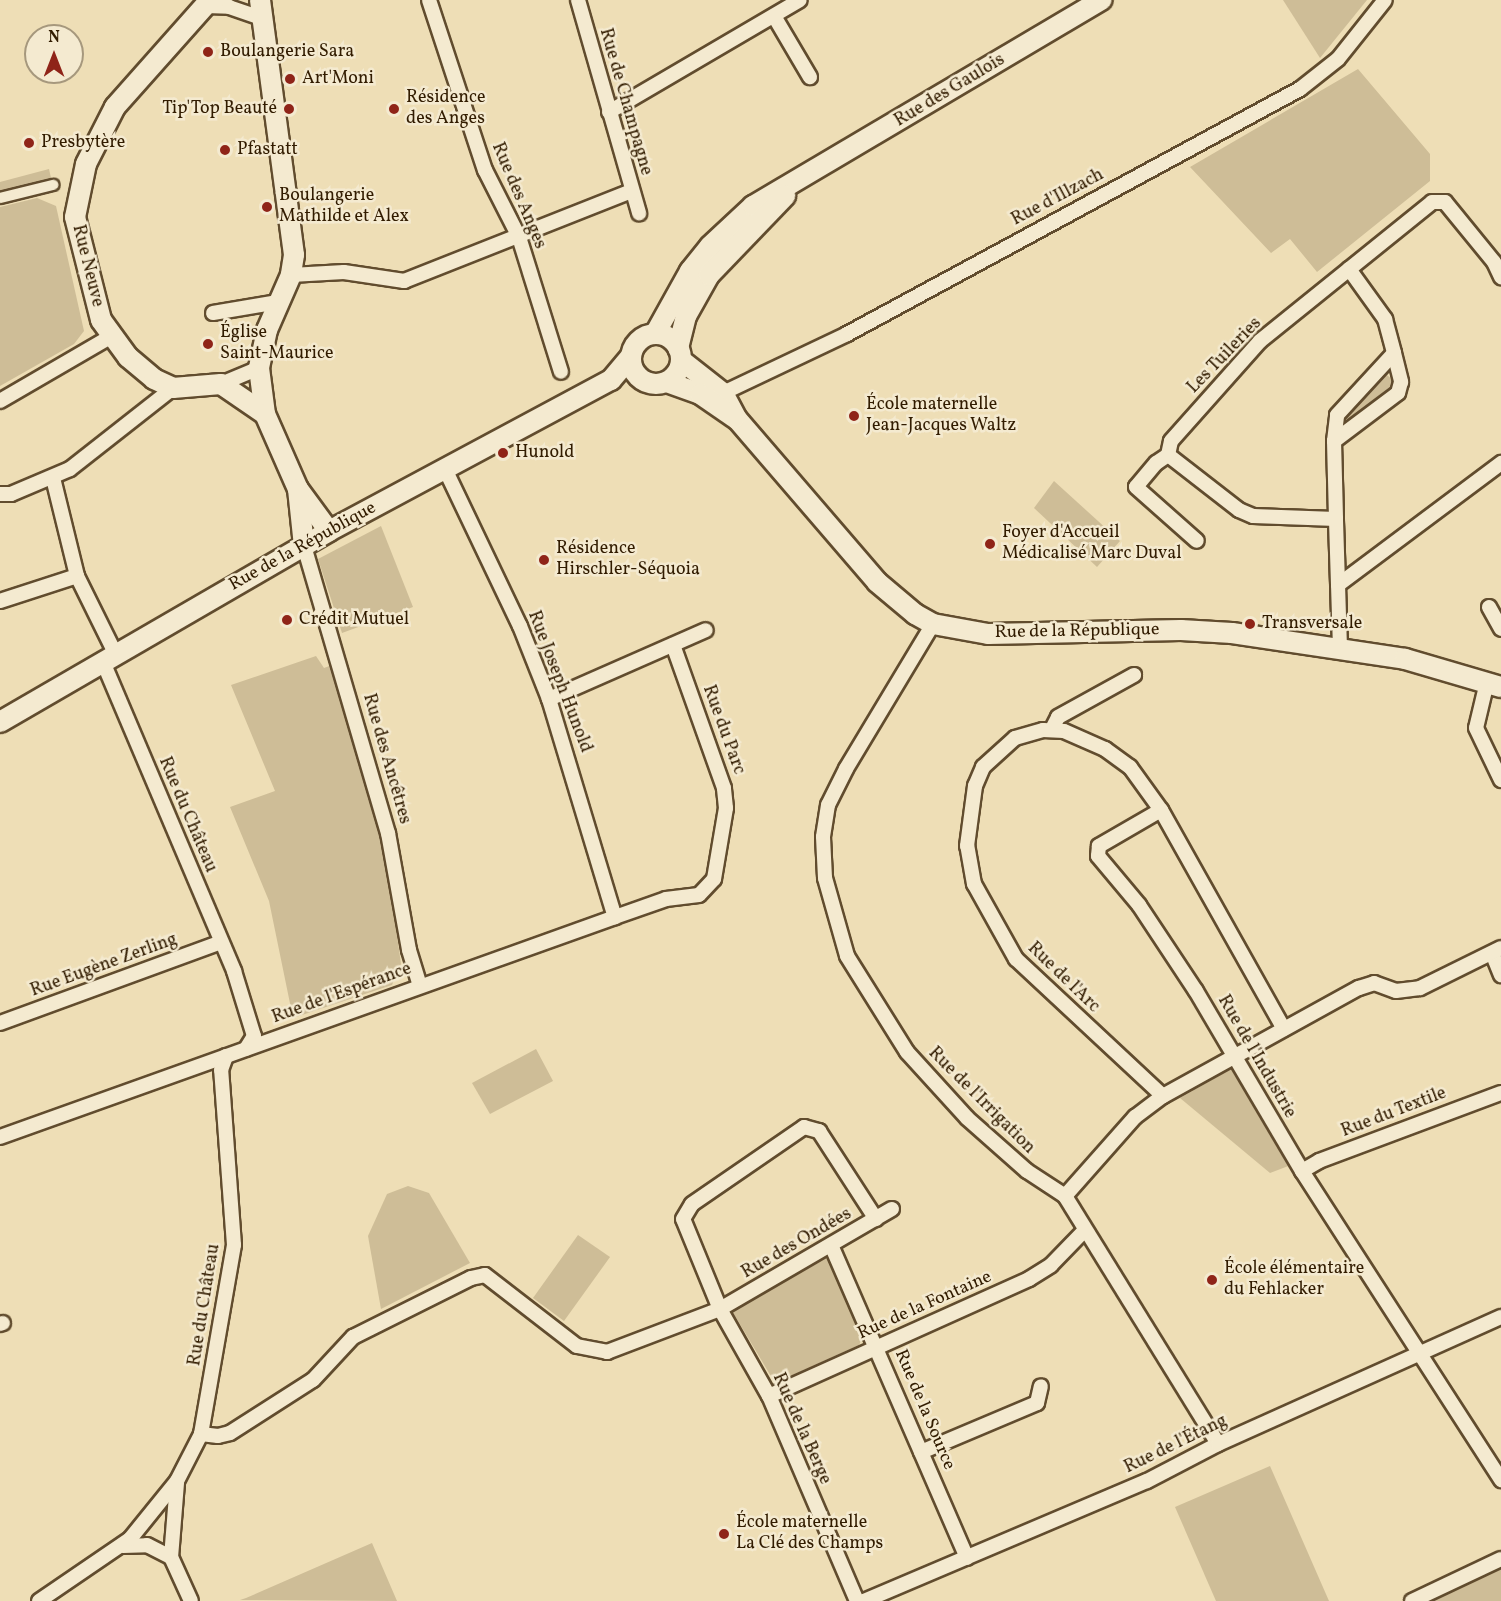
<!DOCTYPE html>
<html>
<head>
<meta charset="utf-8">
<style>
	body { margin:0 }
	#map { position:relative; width:1501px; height:1601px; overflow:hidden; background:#eedeb6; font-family:Vollkorn,serif }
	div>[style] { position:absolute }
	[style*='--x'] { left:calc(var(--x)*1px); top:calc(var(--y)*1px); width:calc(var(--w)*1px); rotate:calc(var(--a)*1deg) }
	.green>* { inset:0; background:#cebd97 }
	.roads { filter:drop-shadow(2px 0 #614c2e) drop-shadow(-2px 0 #614c2e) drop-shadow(0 2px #614c2e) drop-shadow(0 -2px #614c2e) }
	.pedestrian>* { height:10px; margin:-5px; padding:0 5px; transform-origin:5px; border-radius:5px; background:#f4ead0 }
	.minor>* { height:14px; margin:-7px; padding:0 7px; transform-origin:7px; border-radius:7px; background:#f4ead0 }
	.secondary>* { height:20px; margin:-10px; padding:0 10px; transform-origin:10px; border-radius:10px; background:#f4ead0 }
	.secondary>.ring { margin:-10px; padding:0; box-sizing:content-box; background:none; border:20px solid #f4ead0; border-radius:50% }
	.dots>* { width:16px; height:16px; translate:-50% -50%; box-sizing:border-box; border:3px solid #f4ead0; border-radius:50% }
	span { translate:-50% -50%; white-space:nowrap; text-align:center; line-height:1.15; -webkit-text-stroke:5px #f4ead0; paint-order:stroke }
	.poi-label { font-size:18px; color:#321c00 }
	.left { translate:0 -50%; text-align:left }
	.right { translate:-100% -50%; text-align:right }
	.street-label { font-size:18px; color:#321c00 }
	.north { position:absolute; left:24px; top:24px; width:60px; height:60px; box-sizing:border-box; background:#f4ead0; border:2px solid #a6987d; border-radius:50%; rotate:0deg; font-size:16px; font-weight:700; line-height:24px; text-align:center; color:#321c00 }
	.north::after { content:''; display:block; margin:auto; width:21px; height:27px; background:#8f2418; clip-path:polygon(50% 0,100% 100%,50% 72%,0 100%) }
</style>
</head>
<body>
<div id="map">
	<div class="green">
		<div style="clip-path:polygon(1283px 0,1367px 0,1320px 58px)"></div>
		<div style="clip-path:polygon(1358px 69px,1430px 154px,1430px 181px,1317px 272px,1290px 239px,1271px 253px,1190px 167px)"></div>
		<div style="clip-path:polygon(49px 169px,51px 178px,0 192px,0 182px)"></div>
		<div style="clip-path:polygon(37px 198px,56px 206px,84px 331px,74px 344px,0 386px,0 207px)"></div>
		<div style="clip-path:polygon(1387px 375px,1394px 381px,1393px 390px,1347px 420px,1346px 415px)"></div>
		<div style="clip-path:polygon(1054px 481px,1120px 541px,1097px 567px,1034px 508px)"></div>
		<div style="clip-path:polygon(381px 526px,413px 607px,342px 633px,318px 559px)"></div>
		<div style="clip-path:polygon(316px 656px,324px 668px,332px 665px,383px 836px,401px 964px,392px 985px,293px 1018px,269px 901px,230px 807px,275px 791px,231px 685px)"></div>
		<div style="clip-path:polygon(536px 1049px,553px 1081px,490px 1114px,472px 1083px)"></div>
		<div style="clip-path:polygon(1231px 1069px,1291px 1165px,1270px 1173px,1180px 1098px)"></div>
		<div style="clip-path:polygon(408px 1186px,429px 1193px,470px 1263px,381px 1309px,368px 1236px,387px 1194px)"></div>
		<div style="clip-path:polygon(578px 1235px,610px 1257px,564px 1321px,533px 1298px)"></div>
		<div style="clip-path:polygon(827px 1258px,864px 1335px,859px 1345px,775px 1383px,732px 1311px)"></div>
		<div style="clip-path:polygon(1270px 1466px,1329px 1601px,1216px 1601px,1175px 1507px)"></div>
		<div style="clip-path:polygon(372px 1543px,397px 1601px,240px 1600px,246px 1598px)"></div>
		<div style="clip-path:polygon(1501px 1569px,1501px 1601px,1426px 1601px)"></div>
	</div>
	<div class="roads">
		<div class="pedestrian">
			<div style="--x:0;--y:198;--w:55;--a:-13.8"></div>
		</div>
		<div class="minor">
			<div style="--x:429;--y:0;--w:179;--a:71.8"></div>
			<div style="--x:485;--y:170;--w:75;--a:63.1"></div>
			<div style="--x:519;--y:237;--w:141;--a:72.7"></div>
			<div style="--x:578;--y:0;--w:222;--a:74"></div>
			<div style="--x:206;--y:6;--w:23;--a:2"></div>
			<div style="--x:229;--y:7;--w:36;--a:19"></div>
			<div style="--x:774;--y:16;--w:71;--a:59.5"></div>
			<div style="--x:609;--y:112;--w:221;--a:-30.4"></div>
			<div style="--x:1349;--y:269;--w:62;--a:54.2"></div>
			<div style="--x:1385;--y:319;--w:35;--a:75"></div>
			<div style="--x:291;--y:275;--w:53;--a:-3.2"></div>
			<div style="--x:344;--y:272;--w:61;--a:8.5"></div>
			<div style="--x:404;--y:281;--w:244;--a:-21.6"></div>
			<div style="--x:213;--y:313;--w:66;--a:-9.6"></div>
			<div style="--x:1394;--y:353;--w:30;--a:76"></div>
			<div style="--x:1401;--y:382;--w:11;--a:105"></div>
			<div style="--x:1398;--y:393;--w:80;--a:143.1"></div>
			<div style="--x:1334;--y:441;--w:26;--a:-83"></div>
			<div style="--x:1337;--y:415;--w:84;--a:-47.4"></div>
			<div style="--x:221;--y:384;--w:41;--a:-22.8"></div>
			<div style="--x:723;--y:393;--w:137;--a:-25.4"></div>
			<div style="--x:847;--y:334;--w:515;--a:-28.41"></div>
			<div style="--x:1300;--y:89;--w:48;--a:-38.3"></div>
			<div style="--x:1338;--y:59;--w:75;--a:-51.5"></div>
			<div style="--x:0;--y:401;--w:127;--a:-30.2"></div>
			<div style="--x:1334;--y:441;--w:78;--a:88.5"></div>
			<div style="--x:1168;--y:455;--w:14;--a:146"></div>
			<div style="--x:1156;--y:463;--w:31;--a:130"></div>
			<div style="--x:1136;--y:487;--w:81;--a:41.5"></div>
			<div style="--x:445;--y:469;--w:174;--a:64.5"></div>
			<div style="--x:520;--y:626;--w:79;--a:68.3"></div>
			<div style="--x:549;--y:699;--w:228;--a:73.2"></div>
			<div style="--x:53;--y:478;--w:101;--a:76.2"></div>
			<div style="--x:77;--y:576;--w:88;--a:63.7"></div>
			<div style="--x:0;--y:494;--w:11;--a:0"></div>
			<div style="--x:11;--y:494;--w:64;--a:-23"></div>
			<div style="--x:70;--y:469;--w:131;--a:-38.2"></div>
			<div style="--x:304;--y:546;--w:299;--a:73.7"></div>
			<div style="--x:388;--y:833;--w:119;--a:79.8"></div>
			<div style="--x:409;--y:950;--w:37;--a:73"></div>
			<div style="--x:1338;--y:585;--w:204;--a:-36.8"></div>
			<div style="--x:0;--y:601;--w:81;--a:-18"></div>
			<div style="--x:1489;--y:607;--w:25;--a:61"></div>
			<div style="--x:933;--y:624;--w:169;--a:121"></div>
			<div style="--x:846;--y:769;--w:40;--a:116.6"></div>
			<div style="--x:828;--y:805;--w:32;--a:99"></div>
			<div style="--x:823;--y:837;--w:41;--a:87.2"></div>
			<div style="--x:825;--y:878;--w:81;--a:74.2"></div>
			<div style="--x:847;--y:956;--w:113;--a:58"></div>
			<div style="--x:907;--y:1052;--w:89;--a:47.7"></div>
			<div style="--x:967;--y:1118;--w:80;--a:41.5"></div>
			<div style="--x:1027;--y:1171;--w:45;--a:33.3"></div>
			<div style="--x:1065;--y:1196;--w:291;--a:58.3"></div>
			<div style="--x:1340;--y:648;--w:129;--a:-91.8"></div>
			<div style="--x:1336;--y:519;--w:83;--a:-177.9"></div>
			<div style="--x:1253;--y:516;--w:15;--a:-157"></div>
			<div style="--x:1239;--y:510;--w:90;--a:-142.2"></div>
			<div style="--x:1168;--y:455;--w:14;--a:-78"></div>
			<div style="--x:1171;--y:441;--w:134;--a:-48.3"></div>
			<div style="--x:1260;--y:341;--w:221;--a:-38.9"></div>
			<div style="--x:1432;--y:202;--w:13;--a:0"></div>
			<div style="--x:1445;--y:202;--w:77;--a:50.8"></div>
			<div style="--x:1494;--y:262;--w:17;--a:65"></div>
			<div style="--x:103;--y:662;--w:336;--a:67"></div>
			<div style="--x:234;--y:971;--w:68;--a:72.9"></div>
			<div style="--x:254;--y:1036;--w:15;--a:122"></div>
			<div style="--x:1487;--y:682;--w:47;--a:103.4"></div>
			<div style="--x:1476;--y:728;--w:58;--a:64.3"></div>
			<div style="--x:549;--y:699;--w:171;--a:-23.7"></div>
			<div style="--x:1052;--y:729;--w:13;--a:-63"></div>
			<div style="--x:1058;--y:717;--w:87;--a:-28.9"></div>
			<div style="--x:1161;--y:810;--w:72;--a:149.9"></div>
			<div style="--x:1099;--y:846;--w:10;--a:96"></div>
			<div style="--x:1098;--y:856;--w:64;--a:50.1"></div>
			<div style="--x:1139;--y:905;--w:103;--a:56.5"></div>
			<div style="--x:1196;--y:991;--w:209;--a:59.5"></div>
			<div style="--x:1302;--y:1171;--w:368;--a:57.2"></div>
			<div style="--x:1492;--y:953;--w:24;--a:68"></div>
			<div style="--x:0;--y:1023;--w:235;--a:-20.1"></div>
			<div style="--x:1163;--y:1096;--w:201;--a:-137"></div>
			<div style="--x:1016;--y:959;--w:86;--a:-119.2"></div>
			<div style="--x:974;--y:884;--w:39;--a:-100"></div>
			<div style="--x:967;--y:846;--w:61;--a:-82.4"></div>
			<div style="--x:975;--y:786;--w:21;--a:-67"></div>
			<div style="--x:983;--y:767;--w:43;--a:-42.2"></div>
			<div style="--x:1015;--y:738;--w:29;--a:-16"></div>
			<div style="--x:1043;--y:730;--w:21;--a:3"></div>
			<div style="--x:1064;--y:731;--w:45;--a:23.7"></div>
			<div style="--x:1105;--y:749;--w:31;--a:36"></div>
			<div style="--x:1130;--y:767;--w:53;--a:54.2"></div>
			<div style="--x:1161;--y:810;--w:251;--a:60.7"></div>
			<div style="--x:0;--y:1137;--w:653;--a:-19.68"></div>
			<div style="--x:615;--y:917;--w:54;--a:-19.4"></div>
			<div style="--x:666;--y:899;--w:33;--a:-7"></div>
			<div style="--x:699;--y:895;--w:22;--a:-47"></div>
			<div style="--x:714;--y:879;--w:72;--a:-80.4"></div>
			<div style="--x:726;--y:808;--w:20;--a:-96"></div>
			<div style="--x:724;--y:788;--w:152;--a:-109.6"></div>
			<div style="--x:1302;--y:1171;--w:20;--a:-30"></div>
			<div style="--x:1319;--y:1161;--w:194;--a:-20.5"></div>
			<div style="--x:1065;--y:1196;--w:106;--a:-48.5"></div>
			<div style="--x:1135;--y:1117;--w:35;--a:-37"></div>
			<div style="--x:1163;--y:1096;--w:224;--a:-28.9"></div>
			<div style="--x:1359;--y:988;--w:16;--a:-18"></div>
			<div style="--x:1374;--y:983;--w:23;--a:20"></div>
			<div style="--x:1396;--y:991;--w:24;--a:-7"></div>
			<div style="--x:1420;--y:988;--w:90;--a:-26.3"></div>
			<div style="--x:831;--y:1245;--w:341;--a:66.5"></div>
			<div style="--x:0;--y:1324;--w:3;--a:-18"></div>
			<div style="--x:769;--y:1396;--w:285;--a:-24.2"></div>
			<div style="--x:1029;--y:1279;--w:26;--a:-32"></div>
			<div style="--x:1051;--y:1265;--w:47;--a:-45.9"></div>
			<div style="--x:201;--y:1434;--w:17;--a:7"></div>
			<div style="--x:218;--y:1436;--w:12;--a:-14"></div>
			<div style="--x:230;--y:1433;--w:98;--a:-32.6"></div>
			<div style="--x:313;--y:1380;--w:59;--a:-47.1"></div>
			<div style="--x:353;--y:1337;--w:132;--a:-26.6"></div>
			<div style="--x:471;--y:1278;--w:14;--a:-12"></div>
			<div style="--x:485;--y:1275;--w:116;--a:37.7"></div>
			<div style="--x:577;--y:1346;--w:31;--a:11"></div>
			<div style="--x:607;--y:1352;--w:121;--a:-20.8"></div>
			<div style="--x:720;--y:1309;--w:199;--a:-30.2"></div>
			<div style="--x:921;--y:1452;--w:126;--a:-22.9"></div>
			<div style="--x:1037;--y:1403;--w:17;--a:-77"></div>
			<div style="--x:177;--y:1483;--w:74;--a:94.6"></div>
			<div style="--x:171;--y:1557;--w:48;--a:65.6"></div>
			<div style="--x:123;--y:1546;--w:24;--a:-2"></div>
			<div style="--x:147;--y:1545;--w:27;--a:27"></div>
			<div style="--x:39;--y:1601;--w:110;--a:-34.3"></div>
			<div style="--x:130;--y:1539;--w:75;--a:-51"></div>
			<div style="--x:177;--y:1481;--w:53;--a:-62.9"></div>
			<div style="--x:201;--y:1434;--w:192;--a:-80.1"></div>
			<div style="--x:234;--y:1245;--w:175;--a:-94.2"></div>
			<div style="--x:221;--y:1070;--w:15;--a:-70"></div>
			<div style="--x:857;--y:1601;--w:223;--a:-113.2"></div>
			<div style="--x:769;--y:1396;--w:100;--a:-119.4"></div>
			<div style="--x:720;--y:1309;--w:97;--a:-112.3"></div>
			<div style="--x:683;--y:1219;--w:17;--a:-59"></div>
			<div style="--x:692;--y:1204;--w:136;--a:-34.5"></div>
			<div style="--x:804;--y:1127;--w:16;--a:15"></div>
			<div style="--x:819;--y:1131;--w:105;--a:57.1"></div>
			<div style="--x:864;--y:1601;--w:307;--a:-23"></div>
			<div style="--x:1147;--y:1481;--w:80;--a:-27.5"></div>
			<div style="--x:1218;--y:1444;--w:310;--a:-24.2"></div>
			<div style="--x:1412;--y:1601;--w:98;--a:-25.3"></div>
		</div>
		<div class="secondary">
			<div style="--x:210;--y:0;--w:143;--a:131.6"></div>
			<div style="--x:115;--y:107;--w:64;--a:117"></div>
			<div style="--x:86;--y:164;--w:54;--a:101.7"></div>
			<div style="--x:75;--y:217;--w:106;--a:75.8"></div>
			<div style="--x:101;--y:320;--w:46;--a:53.9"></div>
			<div style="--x:128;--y:357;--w:34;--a:40"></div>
			<div style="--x:154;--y:379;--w:21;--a:25"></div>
			<div style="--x:173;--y:388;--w:48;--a:-4.8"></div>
			<div style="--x:221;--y:384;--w:53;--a:34.3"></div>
			<div style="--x:260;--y:0;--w:257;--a:82.4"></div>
			<div style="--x:294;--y:255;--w:20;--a:99"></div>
			<div style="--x:291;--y:275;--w:60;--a:113.6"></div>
			<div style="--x:267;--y:330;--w:39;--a:102"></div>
			<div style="--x:259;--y:368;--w:46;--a:82.6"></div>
			<div style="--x:265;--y:414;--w:82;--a:66.3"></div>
			<div style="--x:298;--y:489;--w:52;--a:53.6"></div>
			<div style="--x:655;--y:334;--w:72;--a:-60.9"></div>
			<div style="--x:690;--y:271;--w:32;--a:-51"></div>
			<div style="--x:710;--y:246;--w:59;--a:-42.9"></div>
			<div style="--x:753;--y:206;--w:405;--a:-30.6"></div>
			<div class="ring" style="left:631px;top:334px;width:30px;height:30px"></div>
			<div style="--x:678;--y:348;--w:33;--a:-76"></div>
			<div style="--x:686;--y:316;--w:47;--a:-60.7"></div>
			<div style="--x:709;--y:275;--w:110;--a:-46.1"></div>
			<div style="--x:681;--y:360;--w:53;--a:38.2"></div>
			<div style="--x:723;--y:393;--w:30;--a:62"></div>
			<div style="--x:737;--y:419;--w:215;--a:49.3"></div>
			<div style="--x:877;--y:582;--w:50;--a:40.1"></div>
			<div style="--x:915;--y:614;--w:21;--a:29"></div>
			<div style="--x:933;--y:624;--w:56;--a:10.3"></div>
			<div style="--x:988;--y:634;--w:193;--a:-1.2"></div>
			<div style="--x:1181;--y:630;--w:51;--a:3.4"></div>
			<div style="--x:1232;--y:633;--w:175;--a:8.5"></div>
			<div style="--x:1405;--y:659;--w:100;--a:16.3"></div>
			<div style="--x:667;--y:382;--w:35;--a:20"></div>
			<div style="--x:700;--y:394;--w:42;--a:34.4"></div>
			<div style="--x:298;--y:489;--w:57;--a:84"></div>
			<div style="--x:0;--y:722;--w:380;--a:-30.1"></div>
			<div style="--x:329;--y:531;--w:320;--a:-28.2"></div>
			<div style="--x:611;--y:380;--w:31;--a:-50"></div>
		</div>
	</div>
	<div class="dots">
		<div style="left:208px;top:52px;background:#8f2418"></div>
		<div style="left:290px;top:79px;background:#8f2418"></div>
		<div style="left:289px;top:109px;background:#8f2418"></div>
		<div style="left:394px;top:109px;background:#8f2418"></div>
		<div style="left:29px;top:143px;background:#8f2418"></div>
		<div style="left:225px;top:150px;background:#8f2418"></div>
		<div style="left:267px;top:207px;background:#8f2418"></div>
		<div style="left:208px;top:344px;background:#8f2418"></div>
		<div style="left:854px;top:416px;background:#8f2418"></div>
		<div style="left:503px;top:453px;background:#8f2418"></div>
		<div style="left:990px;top:544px;background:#8f2418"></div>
		<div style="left:544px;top:560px;background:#8f2418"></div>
		<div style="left:287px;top:620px;background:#8f2418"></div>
		<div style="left:1250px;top:624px;background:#8f2418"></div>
		<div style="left:1212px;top:1280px;background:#8f2418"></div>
		<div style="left:724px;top:1534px;background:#8f2418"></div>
	</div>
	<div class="poi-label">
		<span class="left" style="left:220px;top:52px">Boulangerie Sara</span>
		<span class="left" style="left:302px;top:79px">Art'Moni</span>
		<span class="left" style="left:406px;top:109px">Résidence<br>des Anges</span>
		<span class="right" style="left:277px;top:109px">Tip'Top Beauté</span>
		<span class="left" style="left:41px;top:143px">Presbytère</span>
		<span class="left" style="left:237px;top:150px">Pfastatt</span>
		<span class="left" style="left:279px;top:207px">Boulangerie<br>Mathilde et Alex</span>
		<span class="left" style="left:220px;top:344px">Église<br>Saint-Maurice</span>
		<span class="left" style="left:866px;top:416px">École maternelle<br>Jean-Jacques Waltz</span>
		<span class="left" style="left:515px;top:453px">Hunold</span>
		<span class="left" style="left:1002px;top:544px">Foyer d'Accueil<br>Médicalisé Marc Duval</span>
		<span class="left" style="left:556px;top:560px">Résidence<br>Hirschler-Séquoia</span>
		<span class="left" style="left:299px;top:620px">Crédit Mutuel</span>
		<span class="left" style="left:1262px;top:624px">Transversale</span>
		<span class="left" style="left:1224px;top:1280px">École élémentaire<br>du Fehlacker</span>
		<span class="left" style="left:736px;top:1534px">École maternelle<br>La Clé des Champs</span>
	</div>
	<div class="street-label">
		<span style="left:950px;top:91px;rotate:-31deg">Rue des Gaulois</span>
		<span style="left:625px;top:102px;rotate:74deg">Rue de Champagne</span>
		<span style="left:518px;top:196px;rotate:67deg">Rue des Anges</span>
		<span style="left:1058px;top:198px;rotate:-28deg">Rue d'Illzach</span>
		<span style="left:87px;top:266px;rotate:76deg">Rue Neuve</span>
		<span style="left:1225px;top:356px;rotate:-46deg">Les Tuileries</span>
		<span style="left:303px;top:547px;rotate:-29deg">Rue de la République</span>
		<span style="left:1077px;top:632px;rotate:-1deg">Rue de la République</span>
		<span style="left:559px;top:682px;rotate:69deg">Rue Joseph Hunold</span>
		<span style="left:723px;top:730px;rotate:70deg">Rue du Parc</span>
		<span style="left:386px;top:759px;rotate:74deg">Rue des Ancêtres</span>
		<span style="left:187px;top:815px;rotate:67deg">Rue du Château</span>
		<span style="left:104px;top:966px;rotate:-20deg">Rue Eugène Zerling</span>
		<span style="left:1063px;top:978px;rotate:44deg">Rue de l'Arc</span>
		<span style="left:342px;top:994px;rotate:-20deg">Rue de l'Espérance</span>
		<span style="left:1256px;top:1057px;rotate:60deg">Rue de l'Industrie</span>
		<span style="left:981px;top:1101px;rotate:45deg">Rue de l'Irrigation</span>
		<span style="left:1394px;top:1113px;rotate:-21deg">Rue du Textile</span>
		<span style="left:797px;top:1244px;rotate:-30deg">Rue des Ondées</span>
		<span style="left:205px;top:1305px;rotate:-81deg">Rue du Château</span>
		<span style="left:925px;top:1306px;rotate:-24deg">Rue de la Fontaine</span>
		<span style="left:924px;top:1410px;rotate:67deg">Rue de la Source</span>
		<span style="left:801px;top:1429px;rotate:66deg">Rue de la Berge</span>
		<span style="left:1176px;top:1445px;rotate:-26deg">Rue de l'Étang</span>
	</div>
	<div class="north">N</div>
</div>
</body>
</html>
